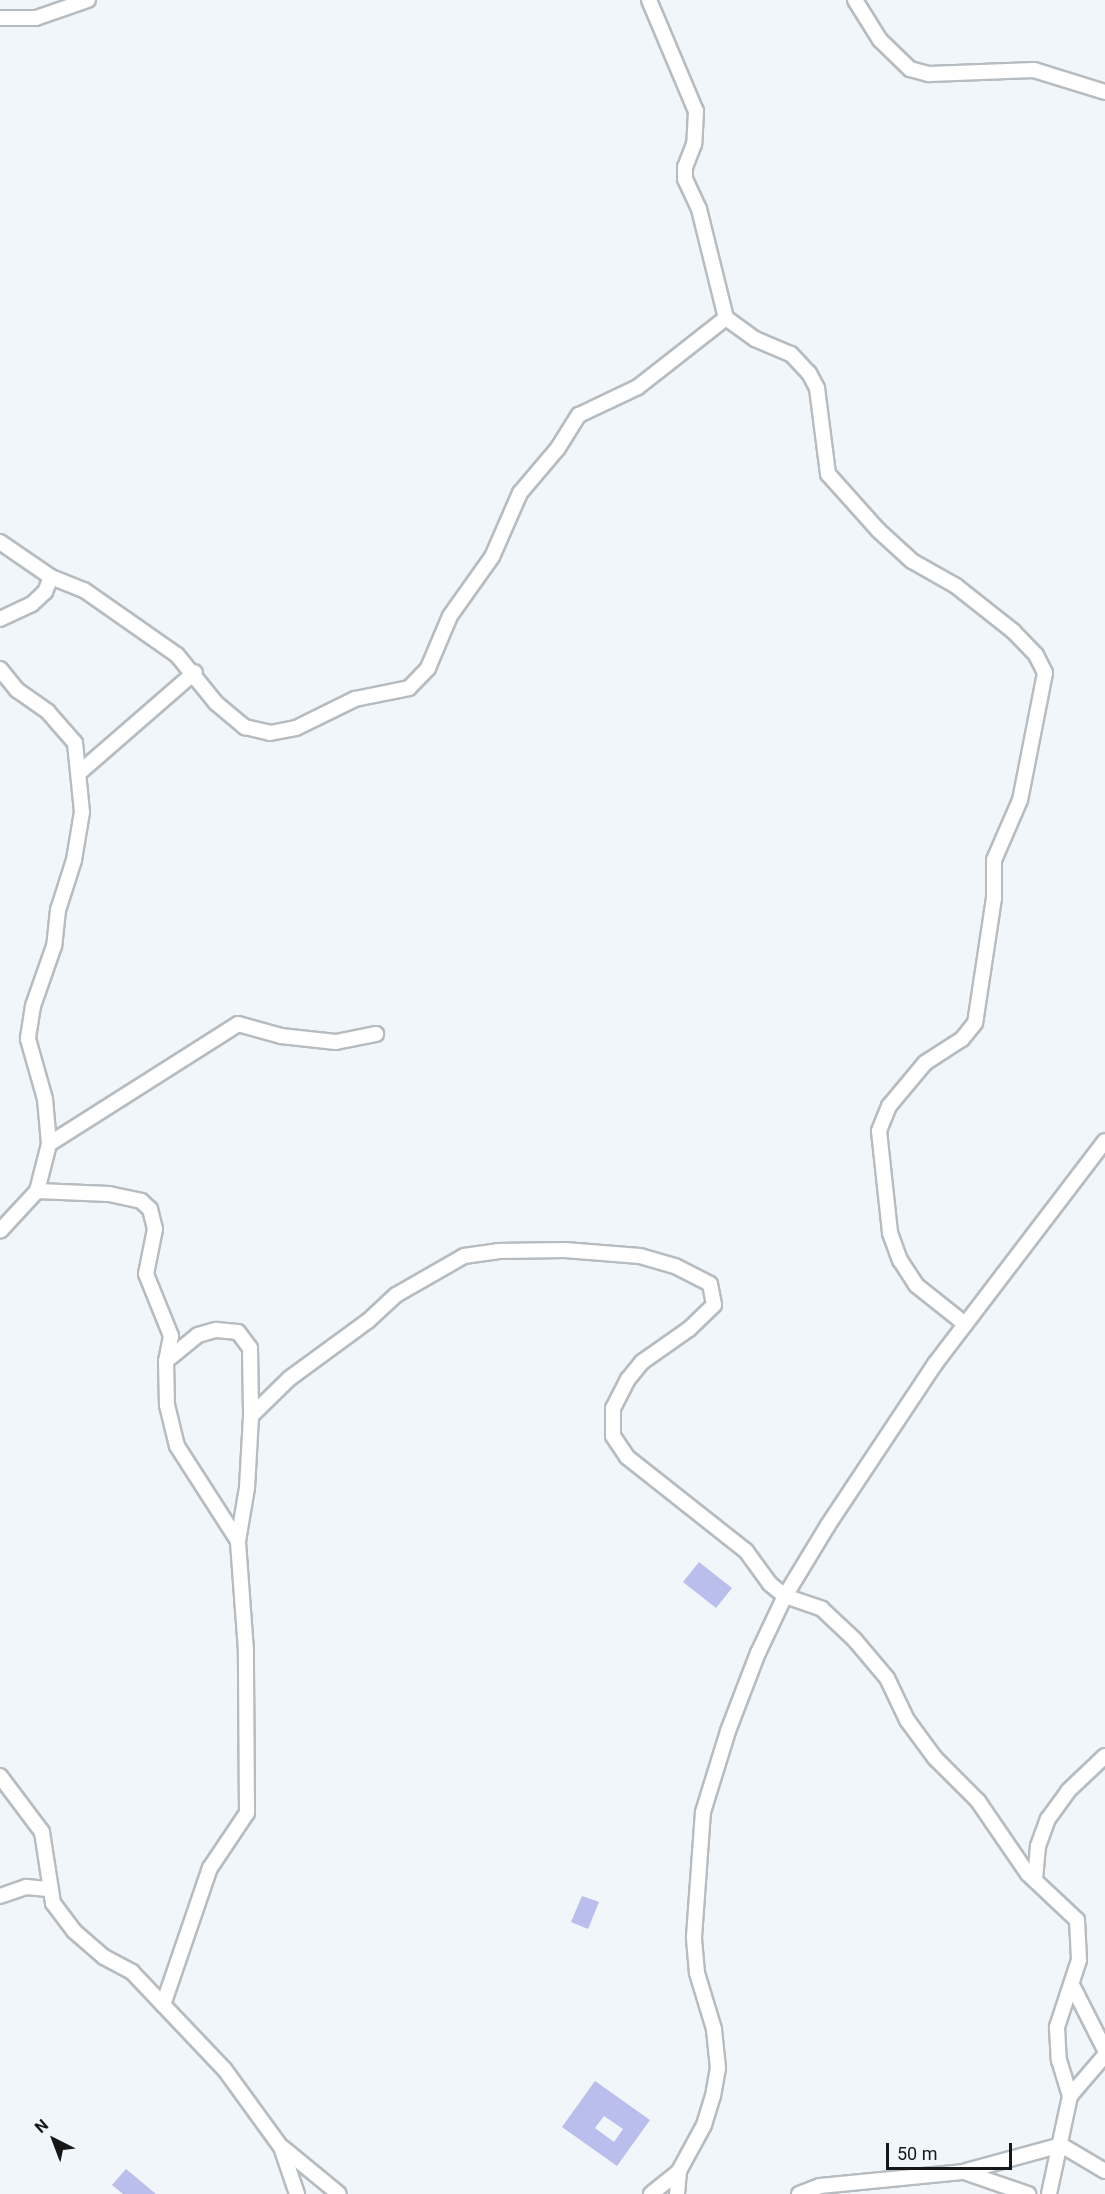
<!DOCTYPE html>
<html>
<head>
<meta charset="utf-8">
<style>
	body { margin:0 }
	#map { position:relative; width:1105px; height:2194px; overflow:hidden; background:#f0f6fa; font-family:Roboto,sans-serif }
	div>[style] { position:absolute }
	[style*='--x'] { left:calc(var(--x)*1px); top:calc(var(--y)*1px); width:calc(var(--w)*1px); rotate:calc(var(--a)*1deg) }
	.building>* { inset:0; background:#babeec }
	.roads { filter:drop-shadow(2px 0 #b6bcc0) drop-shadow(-2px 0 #b6bcc0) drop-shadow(0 2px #b6bcc0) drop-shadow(0 -2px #b6bcc0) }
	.street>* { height:14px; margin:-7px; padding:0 7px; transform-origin:7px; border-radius:7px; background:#fff }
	span { translate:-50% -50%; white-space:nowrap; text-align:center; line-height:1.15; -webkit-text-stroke:4.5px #f0f6fa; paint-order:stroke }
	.north { position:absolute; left:24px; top:2110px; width:60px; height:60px; -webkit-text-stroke:4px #f0f6fa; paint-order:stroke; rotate:318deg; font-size:16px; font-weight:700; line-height:24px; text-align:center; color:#151719 }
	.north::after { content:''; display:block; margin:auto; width:21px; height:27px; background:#151719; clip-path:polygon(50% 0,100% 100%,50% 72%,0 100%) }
	.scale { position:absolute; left:886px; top:2143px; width:126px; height:27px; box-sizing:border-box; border:3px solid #151719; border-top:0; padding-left:8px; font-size:18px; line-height:21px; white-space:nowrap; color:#151719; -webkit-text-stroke:4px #f0f6fa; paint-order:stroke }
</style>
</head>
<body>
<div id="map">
	<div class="building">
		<div style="clip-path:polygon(699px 1562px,732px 1588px,716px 1608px,683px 1582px)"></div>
		<div style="clip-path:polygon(582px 1896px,599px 1902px,588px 1929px,571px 1922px)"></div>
		<div style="clip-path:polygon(evenodd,595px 2081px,650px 2120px,617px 2166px,562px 2127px,595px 2081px,604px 2116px,623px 2129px,614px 2142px,595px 2128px,604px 2116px)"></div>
		<div style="clip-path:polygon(126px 2169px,156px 2194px,123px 2194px,112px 2185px)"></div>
	</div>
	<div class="roads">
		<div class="street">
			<div style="--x:649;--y:0;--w:121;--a:67.1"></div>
			<div style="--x:696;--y:111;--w:33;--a:93"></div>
			<div style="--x:694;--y:144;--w:25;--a:111"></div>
			<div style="--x:685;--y:167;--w:12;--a:90"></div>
			<div style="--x:685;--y:179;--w:33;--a:65"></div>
			<div style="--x:699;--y:209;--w:112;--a:76.1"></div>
			<div style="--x:726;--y:318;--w:36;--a:36"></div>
			<div style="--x:755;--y:339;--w:39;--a:23"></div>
			<div style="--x:791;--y:354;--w:26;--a:47"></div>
			<div style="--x:809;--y:373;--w:17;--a:62"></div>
			<div style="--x:817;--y:388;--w:87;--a:82.7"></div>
			<div style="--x:828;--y:474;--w:75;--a:48.2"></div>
			<div style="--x:878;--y:530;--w:46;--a:42.4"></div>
			<div style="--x:912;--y:561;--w:51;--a:29.6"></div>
			<div style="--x:956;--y:586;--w:73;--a:38.3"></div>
			<div style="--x:1013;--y:631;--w:33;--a:46"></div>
			<div style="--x:1036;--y:655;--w:20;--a:63"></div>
			<div style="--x:1045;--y:673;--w:129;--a:101.1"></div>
			<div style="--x:1020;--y:800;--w:65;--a:113.4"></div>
			<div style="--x:994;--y:860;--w:38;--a:90"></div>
			<div style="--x:994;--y:898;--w:126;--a:98.6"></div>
			<div style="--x:975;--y:1023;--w:21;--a:129"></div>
			<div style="--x:962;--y:1039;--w:44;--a:147"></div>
			<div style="--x:925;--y:1063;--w:56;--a:129.9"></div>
			<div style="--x:889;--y:1106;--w:27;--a:112"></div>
			<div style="--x:879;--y:1131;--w:103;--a:83.8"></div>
			<div style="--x:890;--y:1233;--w:29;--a:70"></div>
			<div style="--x:900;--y:1260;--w:30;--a:57"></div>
			<div style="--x:916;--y:1285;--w:63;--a:38.5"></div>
			<div style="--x:855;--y:0;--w:47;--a:58"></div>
			<div style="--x:880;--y:40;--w:42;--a:44"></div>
			<div style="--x:910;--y:69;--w:20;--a:15"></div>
			<div style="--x:929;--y:74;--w:105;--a:-2.2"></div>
			<div style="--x:1034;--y:70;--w:74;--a:17.2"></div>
			<div style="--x:0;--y:18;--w:36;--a:0"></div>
			<div style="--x:36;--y:18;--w:55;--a:-19.1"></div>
			<div style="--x:0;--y:542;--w:62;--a:34.5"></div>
			<div style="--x:51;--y:577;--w:35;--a:22"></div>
			<div style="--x:84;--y:590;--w:113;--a:35"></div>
			<div style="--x:177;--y:655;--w:62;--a:50.9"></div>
			<div style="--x:216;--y:703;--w:38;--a:40"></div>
			<div style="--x:245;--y:727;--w:26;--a:13"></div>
			<div style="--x:270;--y:733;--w:26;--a:-11"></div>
			<div style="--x:296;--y:728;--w:66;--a:-26.2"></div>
			<div style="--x:355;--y:699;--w:55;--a:-11.5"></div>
			<div style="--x:409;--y:688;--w:28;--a:-46"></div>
			<div style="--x:428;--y:668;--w:56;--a:-67.1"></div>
			<div style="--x:450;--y:616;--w:72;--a:-54.6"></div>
			<div style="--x:492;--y:557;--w:70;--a:-66.4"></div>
			<div style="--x:520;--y:493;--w:59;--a:-49.8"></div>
			<div style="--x:558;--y:448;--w:39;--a:-58"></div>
			<div style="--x:579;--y:415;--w:65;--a:-25.4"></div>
			<div style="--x:638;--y:387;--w:112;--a:-38.1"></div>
			<div style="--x:0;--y:619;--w:35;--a:-25"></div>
			<div style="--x:32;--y:604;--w:18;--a:-43"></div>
			<div style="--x:45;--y:592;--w:16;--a:-68"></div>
			<div style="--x:0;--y:669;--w:27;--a:51"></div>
			<div style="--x:17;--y:690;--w:38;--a:35"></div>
			<div style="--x:48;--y:712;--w:41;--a:48.9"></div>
			<div style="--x:75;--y:743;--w:69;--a:84.2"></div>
			<div style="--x:82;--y:812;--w:49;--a:99.5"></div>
			<div style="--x:74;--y:860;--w:52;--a:107.7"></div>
			<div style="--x:58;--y:910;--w:36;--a:96"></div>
			<div style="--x:54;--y:946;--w:64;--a:109.3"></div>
			<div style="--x:33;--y:1006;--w:33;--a:99"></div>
			<div style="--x:28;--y:1039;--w:62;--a:74.2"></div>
			<div style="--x:45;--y:1099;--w:45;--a:84.9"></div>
			<div style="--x:49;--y:1144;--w:49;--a:104.3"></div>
			<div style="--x:37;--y:1191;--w:54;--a:132.8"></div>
			<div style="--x:80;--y:772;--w:152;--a:-41"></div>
			<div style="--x:49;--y:1144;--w:224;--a:-32.4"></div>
			<div style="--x:238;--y:1024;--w:45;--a:15.6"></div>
			<div style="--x:281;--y:1036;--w:55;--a:6.2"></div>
			<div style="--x:336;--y:1042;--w:41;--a:-11.3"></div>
			<div style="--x:37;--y:1191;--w:72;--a:2.4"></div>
			<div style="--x:109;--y:1194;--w:33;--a:12"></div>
			<div style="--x:141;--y:1201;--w:12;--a:42"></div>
			<div style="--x:150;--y:1209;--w:21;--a:76"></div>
			<div style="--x:155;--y:1229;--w:46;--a:101.3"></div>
			<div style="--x:146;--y:1274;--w:67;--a:68"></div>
			<div style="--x:171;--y:1336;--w:25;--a:101"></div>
			<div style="--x:166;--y:1361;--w:44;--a:88.7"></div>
			<div style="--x:167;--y:1405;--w:42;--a:76.3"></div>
			<div style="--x:177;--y:1446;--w:113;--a:57.3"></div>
			<div style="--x:166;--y:1361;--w:41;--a:-39.1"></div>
			<div style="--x:198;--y:1335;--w:19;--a:-16"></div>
			<div style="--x:216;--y:1330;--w:22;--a:5"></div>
			<div style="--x:238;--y:1332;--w:20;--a:53"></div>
			<div style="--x:250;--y:1348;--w:67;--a:89.1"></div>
			<div style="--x:0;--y:1776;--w:70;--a:53.1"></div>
			<div style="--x:42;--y:1832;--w:72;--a:81.2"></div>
			<div style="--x:53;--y:1903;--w:35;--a:53"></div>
			<div style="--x:74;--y:1931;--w:40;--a:41"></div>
			<div style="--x:104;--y:1957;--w:32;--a:28"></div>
			<div style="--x:132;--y:1972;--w:135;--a:46.5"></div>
			<div style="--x:225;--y:2070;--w:95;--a:54"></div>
			<div style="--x:281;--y:2147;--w:50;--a:71.2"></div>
			<div style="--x:1035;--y:1880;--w:34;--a:-85"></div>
			<div style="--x:1038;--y:1846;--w:29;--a:-70"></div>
			<div style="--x:1048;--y:1819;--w:34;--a:-54"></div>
			<div style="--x:1068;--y:1791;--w:51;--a:-43.4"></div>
			<div style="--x:0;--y:1896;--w:28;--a:-19"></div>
			<div style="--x:26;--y:1887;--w:22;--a:5"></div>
			<div style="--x:1072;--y:1985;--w:73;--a:63.1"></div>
			<div style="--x:163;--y:2005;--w:145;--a:-71.1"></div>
			<div style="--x:210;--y:1868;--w:66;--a:-56.1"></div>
			<div style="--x:247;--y:1813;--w:162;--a:-90.4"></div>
			<div style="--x:246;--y:1651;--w:110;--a:-94.2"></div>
			<div style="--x:238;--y:1541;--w:54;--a:-80.4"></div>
			<div style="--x:247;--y:1488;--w:72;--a:-86.8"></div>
			<div style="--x:251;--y:1416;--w:54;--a:-44.3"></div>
			<div style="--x:290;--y:1378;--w:97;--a:-36.2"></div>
			<div style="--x:368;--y:1321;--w:38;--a:-43"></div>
			<div style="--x:396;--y:1295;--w:78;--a:-29.8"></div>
			<div style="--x:464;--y:1256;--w:34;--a:-8"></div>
			<div style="--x:498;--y:1251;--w:67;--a:-0.9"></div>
			<div style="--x:565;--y:1250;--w:75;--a:4.6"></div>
			<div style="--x:640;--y:1256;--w:36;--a:16"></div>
			<div style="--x:675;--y:1266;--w:39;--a:27"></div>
			<div style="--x:710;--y:1284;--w:21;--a:79"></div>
			<div style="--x:714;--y:1305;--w:35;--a:136"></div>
			<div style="--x:689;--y:1329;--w:57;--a:144.9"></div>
			<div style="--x:642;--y:1362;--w:22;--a:129"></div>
			<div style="--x:628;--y:1379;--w:33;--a:117"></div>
			<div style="--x:613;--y:1408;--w:28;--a:90"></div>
			<div style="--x:613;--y:1436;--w:25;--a:56"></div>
			<div style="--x:627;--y:1457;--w:152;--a:38.3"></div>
			<div style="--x:746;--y:1551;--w:41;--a:54"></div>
			<div style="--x:770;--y:1584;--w:19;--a:39"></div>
			<div style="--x:785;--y:1596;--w:39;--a:19"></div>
			<div style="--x:822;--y:1609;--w:44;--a:43.2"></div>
			<div style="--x:854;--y:1639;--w:51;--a:49.8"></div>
			<div style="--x:887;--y:1678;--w:47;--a:64.5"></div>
			<div style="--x:907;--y:1720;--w:47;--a:53.6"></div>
			<div style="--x:935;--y:1758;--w:61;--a:45"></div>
			<div style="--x:978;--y:1801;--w:88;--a:55.6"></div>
			<div style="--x:1028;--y:1874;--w:67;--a:43.2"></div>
			<div style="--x:1077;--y:1920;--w:40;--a:87.1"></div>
			<div style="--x:1079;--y:1960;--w:71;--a:108.2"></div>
			<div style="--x:1057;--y:2027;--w:33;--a:87"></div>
			<div style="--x:1059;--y:2060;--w:38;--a:73"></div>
			<div style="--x:1070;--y:2096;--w:100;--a:102.1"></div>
			<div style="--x:1070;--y:2096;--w:54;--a:-49.5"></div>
			<div style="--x:283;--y:2148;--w:72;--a:39.4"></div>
			<div style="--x:966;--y:2171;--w:98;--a:-15.3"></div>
			<div style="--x:1061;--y:2145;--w:51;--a:30.6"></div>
			<div style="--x:651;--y:2194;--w:36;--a:-39"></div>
			<div style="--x:679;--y:2171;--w:52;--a:-61.5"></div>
			<div style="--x:704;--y:2125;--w:30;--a:-73"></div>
			<div style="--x:713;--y:2096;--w:28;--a:-80"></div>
			<div style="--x:718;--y:2068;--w:39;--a:-96"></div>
			<div style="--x:714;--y:2029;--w:59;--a:-106.9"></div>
			<div style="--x:697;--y:1973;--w:36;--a:-95"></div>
			<div style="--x:694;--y:1937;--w:125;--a:-85.9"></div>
			<div style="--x:703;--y:1812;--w:85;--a:-72.8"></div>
			<div style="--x:728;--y:1731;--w:84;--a:-69"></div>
			<div style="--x:758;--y:1653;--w:63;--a:-64.7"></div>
			<div style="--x:785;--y:1596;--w:83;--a:-58.8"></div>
			<div style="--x:828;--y:1525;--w:193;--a:-56.4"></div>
			<div style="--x:935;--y:1364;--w:280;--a:-52.7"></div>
			<div style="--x:677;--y:2194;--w:23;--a:-85"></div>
			<div style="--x:799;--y:2194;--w:22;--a:-21"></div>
			<div style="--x:820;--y:2186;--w:145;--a:-5.6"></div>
			<div style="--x:964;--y:2172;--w:68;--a:19"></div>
		</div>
	</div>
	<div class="north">N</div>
	<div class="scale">50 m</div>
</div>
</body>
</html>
